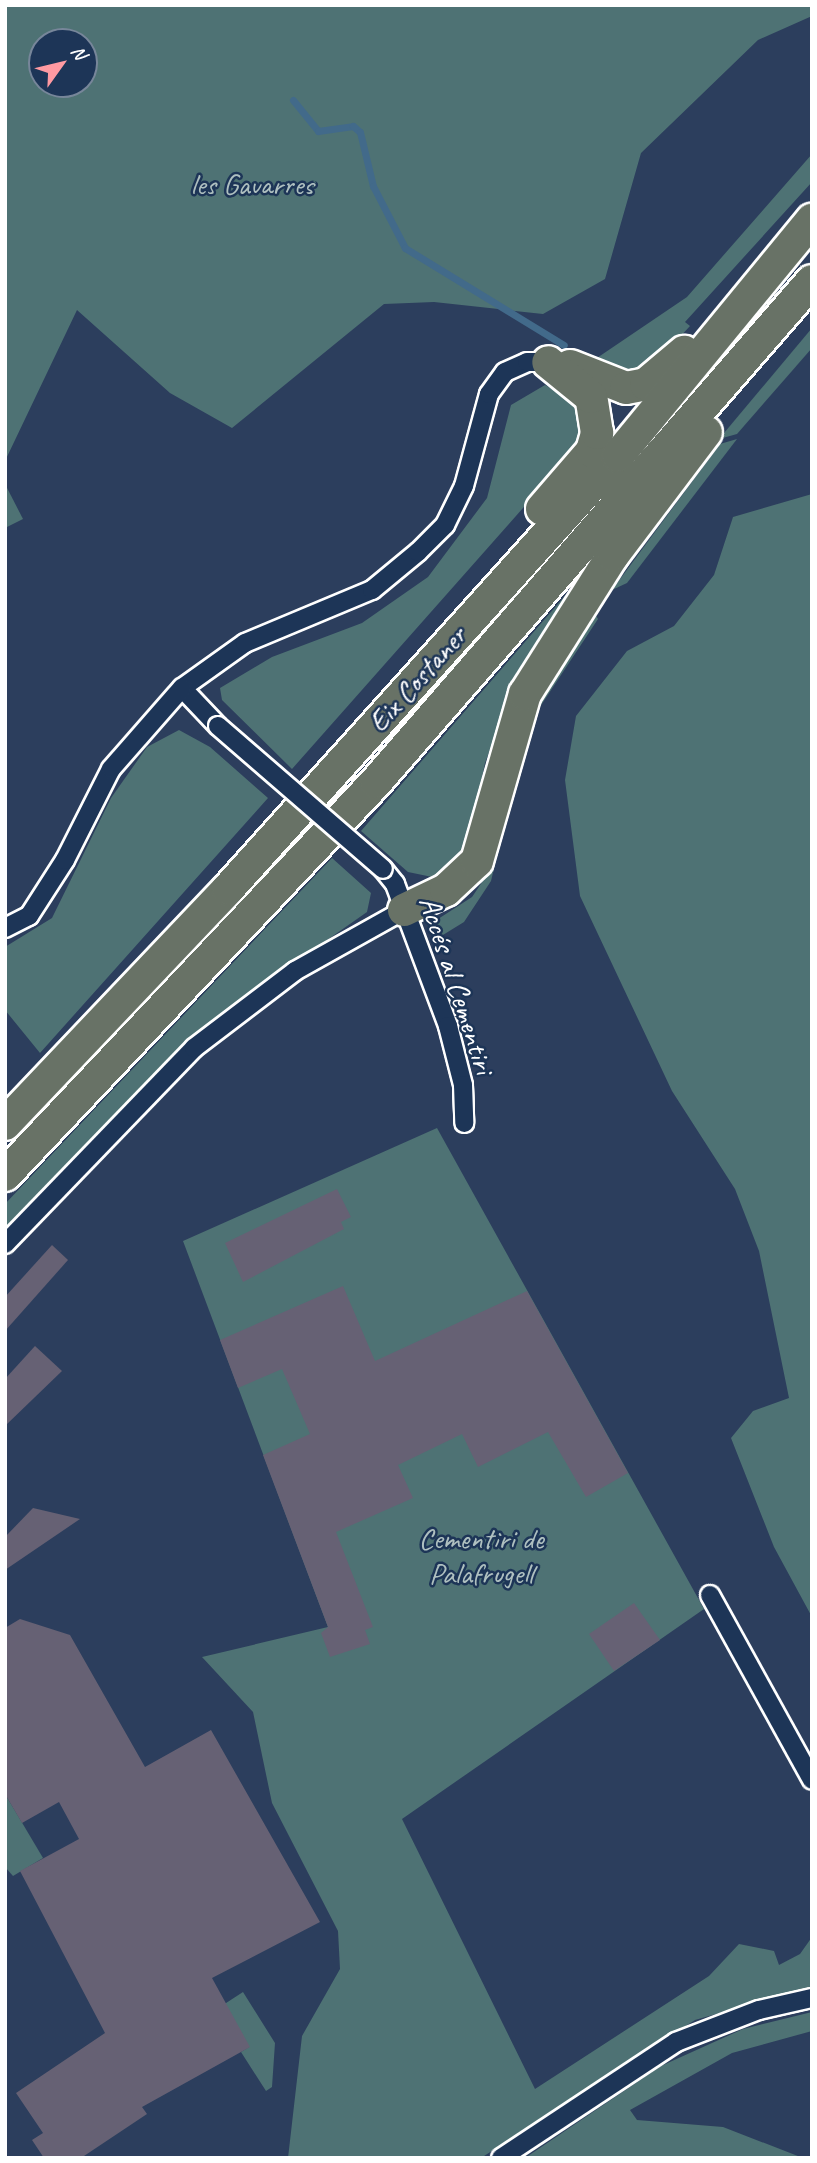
<!DOCTYPE html>
<html>
<head>
<meta charset="utf-8">
<style>
	body { margin:0 }
	#map { position:relative; width:817px; height:2163px; overflow:hidden; background:#2c3e5d; font-family:Caveat,sans-serif }
	div>[style] { position:absolute }
	[style*='--x'] { left:calc(var(--x)*1px); top:calc(var(--y)*1px); width:calc(var(--w)*1px); rotate:calc(var(--a)*1deg) }
	.green>* { inset:0; background:#4e7274 }
	.stream>* { height:7px; margin:-3.5px; padding:0 3.5px; transform-origin:3.5px; border-radius:3.5px; background:#426a8a }
	.building>* { inset:0; background:#666174 }
	.roads { filter:drop-shadow(2px 0 #fff) drop-shadow(-2px 0 #fff) drop-shadow(0 2px #fff) drop-shadow(0 -2px #fff) }
	.street>* { height:18px; margin:-9px; padding:0 9px; transform-origin:9px; border-radius:9px; background:#1d3557 }
	.highway>* { height:32px; margin:-16px; padding:0 16px; transform-origin:16px; border-radius:16px; background:#687266 }
	.bridges { filter:drop-shadow(2px 0 #fff) drop-shadow(-2px 0 #fff) drop-shadow(0 2px #fff) drop-shadow(0 -2px #fff) }
	.street-bridge>* { height:18px; margin:-9px; padding:0 9px; transform-origin:9px; border-radius:9px; background:#1d3557 }
	span { translate:-50% -50%; white-space:nowrap; text-align:center; line-height:1.15; -webkit-text-stroke:5px #1d3557; paint-order:stroke }
	.park-label { font-size:30px; color:#afc0c0 }
	.street-label { font-size:30px; color:#fff }
	.frame { position:absolute; inset:0; border:7px solid #fff; pointer-events:none }
	.north { position:absolute; left:28px; top:28px; width:70px; height:70px; box-sizing:border-box; background:#1d3557; border:2px solid #77869a; border-radius:50%; rotate:56deg; font-size:19px; font-weight:700; line-height:28px; text-align:center; color:#fff }
	.north::after { content:''; display:block; margin:auto; width:24px; height:32px; background:#ff9aa2; clip-path:polygon(50% 0,100% 100%,50% 72%,0 100%) }
</style>
</head>
<body>
<div id="map">
	<div class="green">
		<div style="clip-path:polygon(evenodd,5px 5px,812px 5px,812px 16px,758px 40px,641px 153px,605px 279px,543px 314px,434px 302px,384px 304px,232px 428px,170px 393px,77px 310px,5px 461px,5px 5px,84px 42px,84px 84px,42px 84px,42px 42px,84px 42px)"></div>
		<div style="clip-path:polygon(812px 154px,812px 182px,685px 322px,690px 326px,664px 354px,635px 376px,591px 362px,687px 297px)"></div>
		<div style="clip-path:polygon(812px 328px,812px 348px,737px 434px,719px 439px)"></div>
		<div style="clip-path:polygon(545px 385px,579px 404px,584px 420px,577px 447px,292px 769px,222px 700px,220px 688px,272px 657px,362px 623px,428px 577px,487px 498px,511px 405px)"></div>
		<div style="clip-path:polygon(737px 439px,627px 583px,612px 590px,720px 444px)"></div>
		<div style="clip-path:polygon(5px 484px,23px 519px,5px 528px)"></div>
		<div style="clip-path:polygon(812px 494px,812px 1617px,774px 1547px,731px 1438px,753px 1411px,789px 1398px,759px 1251px,735px 1189px,672px 1091px,580px 896px,565px 780px,576px 716px,627px 651px,674px 626px,714px 575px,733px 517px)"></div>
		<div style="clip-path:polygon(603px 552px,512px 691px,485px 763px,465px 858px,437px 878px,408px 872px,361px 831px)"></div>
		<div style="clip-path:polygon(595px 614px,598px 619px,528px 725px,491px 881px,464px 922px,438px 938px,435px 921px,472px 897px,493px 866px,502px 815px,534px 707px)"></div>
		<div style="clip-path:polygon(179px 730px,210px 747px,268px 798px,40px 1053px,5px 1010px,5px 947px,52px 918px,111px 798px,147px 747px)"></div>
		<div style="clip-path:polygon(332px 858px,371px 893px,367px 912px,220px 1015px,5px 1232px,5px 1204px)"></div>
		<div style="clip-path:polygon(437px 1128px,704px 1609px,402px 1819px,535px 2089px,709px 1976px,739px 1944px,774px 1951px,779px 1965px,800px 1954px,812px 1937px,812px 1987px,695px 2020px,481px 2158px,288px 2158px,302px 2036px,340px 1969px,338px 1931px,272px 1803px,253px 1712px,202px 1657px,328px 1627px,183px 1241px)"></div>
		<div style="clip-path:polygon(5px 1794px,43px 1858px,13px 1876px,5px 1867px)"></div>
		<div style="clip-path:polygon(243px 1992px,275px 2043px,272px 2087px,266px 2091px,241px 2052px,249px 2047px,223px 2005px)"></div>
		<div style="clip-path:polygon(812px 2012px,812px 2031px,732px 2053px,630px 2110px,637px 2120px,723px 2127px,803px 2158px,525px 2158px,661px 2066px,743px 2029px)"></div>
	</div>
	<div class="stream">
		<div style="--x:293;--y:100;--w:40;--a:51"></div>
		<div style="--x:318;--y:131;--w:35;--a:-8"></div>
		<div style="--x:353;--y:126;--w:9;--a:41"></div>
		<div style="--x:360;--y:132;--w:56;--a:76.5"></div>
		<div style="--x:373;--y:186;--w:70;--a:62.7"></div>
		<div style="--x:405;--y:248;--w:186;--a:31.4"></div>
	</div>
	<div class="building">
		<div style="clip-path:polygon(337px 1189px,351px 1217px,341px 1222px,344px 1229px,243px 1282px,225px 1243px)"></div>
		<div style="clip-path:polygon(52px 1245px,68px 1260px,5px 1331px,5px 1297px)"></div>
		<div style="clip-path:polygon(343px 1286px,375px 1361px,527px 1291px,628px 1473px,586px 1497px,548px 1432px,478px 1467px,462px 1434px,398px 1465px,413px 1498px,336px 1532px,373px 1627px,365px 1630px,370px 1644px,330px 1657px,321px 1633px,328px 1627px,263px 1455px,310px 1434px,282px 1369px,238px 1388px,220px 1340px)"></div>
		<div style="clip-path:polygon(35px 1346px,62px 1371px,5px 1426px,5px 1379px)"></div>
		<div style="clip-path:polygon(33px 1508px,80px 1519px,5px 1570px,5px 1537px)"></div>
		<div style="clip-path:polygon(634px 1603px,660px 1640px,614px 1671px,589px 1634px)"></div>
		<div style="clip-path:polygon(20px 1619px,70px 1635px,145px 1767px,211px 1730px,320px 1922px,212px 1978px,250px 2047px,142px 2107px,147px 2114px,81px 2158px,44px 2158px,32px 2140px,43px 2133px,16px 2093px,105px 2033px,20px 1871px,79px 1839px,59px 1802px,22px 1823px,5px 1794px,5px 1628px)"></div>
	</div>
	<div class="roads">
		<div class="street">
			<div style="--x:218;--y:726;--w:52;--a:-133.5"></div>
			<div style="--x:182;--y:688;--w:77;--a:-35.5"></div>
			<div style="--x:245;--y:643;--w:138;--a:-22.7"></div>
			<div style="--x:372;--y:590;--w:60;--a:-39.6"></div>
			<div style="--x:418;--y:552;--w:38;--a:-45"></div>
			<div style="--x:445;--y:525;--w:43;--a:-64"></div>
			<div style="--x:464;--y:486;--w:95;--a:-74.8"></div>
			<div style="--x:489;--y:394;--w:27;--a:-54"></div>
			<div style="--x:505;--y:372;--w:24;--a:-24"></div>
			<div style="--x:527;--y:362;--w:21;--a:0"></div>
			<div style="--x:383;--y:869;--w:19;--a:51"></div>
			<div style="--x:395;--y:884;--w:152;--a:69.5"></div>
			<div style="--x:448;--y:1026;--w:61;--a:75.7"></div>
			<div style="--x:463;--y:1085;--w:38;--a:88"></div>
			<div style="--x:5;--y:928;--w:27;--a:-27"></div>
			<div style="--x:29;--y:916;--w:67;--a:-57.3"></div>
			<div style="--x:65;--y:860;--w:102;--a:-63.2"></div>
			<div style="--x:111;--y:769;--w:108;--a:-48.8"></div>
			<div style="--x:5;--y:1244;--w:272;--a:-46"></div>
			<div style="--x:194;--y:1048;--w:127;--a:-37.3"></div>
			<div style="--x:295;--y:971;--w:125;--a:-29.2"></div>
			<div style="--x:710;--y:1595;--w:211;--a:61.1"></div>
			<div style="--x:501;--y:2158;--w:210;--a:-33.5"></div>
			<div style="--x:676;--y:2042;--w:89;--a:-21.1"></div>
			<div style="--x:759;--y:2010;--w:54;--a:-12.8"></div>
		</div>
		<div class="highway">
			<div style="--x:570;--y:366;--w:60;--a:21.4"></div>
			<div style="--x:626;--y:388;--w:20;--a:-11"></div>
			<div style="--x:646;--y:384;--w:50;--a:-40.1"></div>
			<div style="--x:542;--y:509;--w:77;--a:-49.2"></div>
			<div style="--x:592;--y:451;--w:19;--a:-74"></div>
			<div style="--x:597;--y:433;--w:36;--a:-99"></div>
			<div style="--x:591;--y:397;--w:55;--a:-140.9"></div>
			<div style="--x:404;--y:910;--w:47;--a:-25.5"></div>
			<div style="--x:446;--y:890;--w:42;--a:-43.1"></div>
			<div style="--x:477;--y:861;--w:174;--a:-74"></div>
			<div style="--x:525;--y:694;--w:165;--a:-57.7"></div>
			<div style="--x:613;--y:555;--w:154;--a:-52.9"></div>
			<div style="--x:5;--y:1124;--w:324;--a:-46.5"></div>
			<div style="--x:228;--y:889;--w:583;--a:-47.99"></div>
			<div style="--x:618;--y:456;--w:306;--a:-50.6"></div>
			<div style="--x:5;--y:1175;--w:540;--a:-46.65"></div>
			<div style="--x:376;--y:782;--w:664;--a:-48.97"></div>
		</div>
	</div>
	<div class="bridges">
		<div class="street-bridge">
			<div style="--x:218;--y:726;--w:218;--a:40.9"></div>
		</div>
	</div>
	<div class="park-label">
		<span style="left:252px;top:184px">les Gavarres</span>
		<span style="left:481px;top:1555px">Cementiri de<br>Palafrugell</span>
	</div>
	<div class="street-label">
		<span style="left:417px;top:679px;rotate:-48deg">Eix Costaner</span>
		<span style="left:457px;top:985px;rotate:72deg">Accés al Cementiri</span>
	</div>
	<div class="frame"></div>
	<div class="north">N</div>
</div>
</body>
</html>
